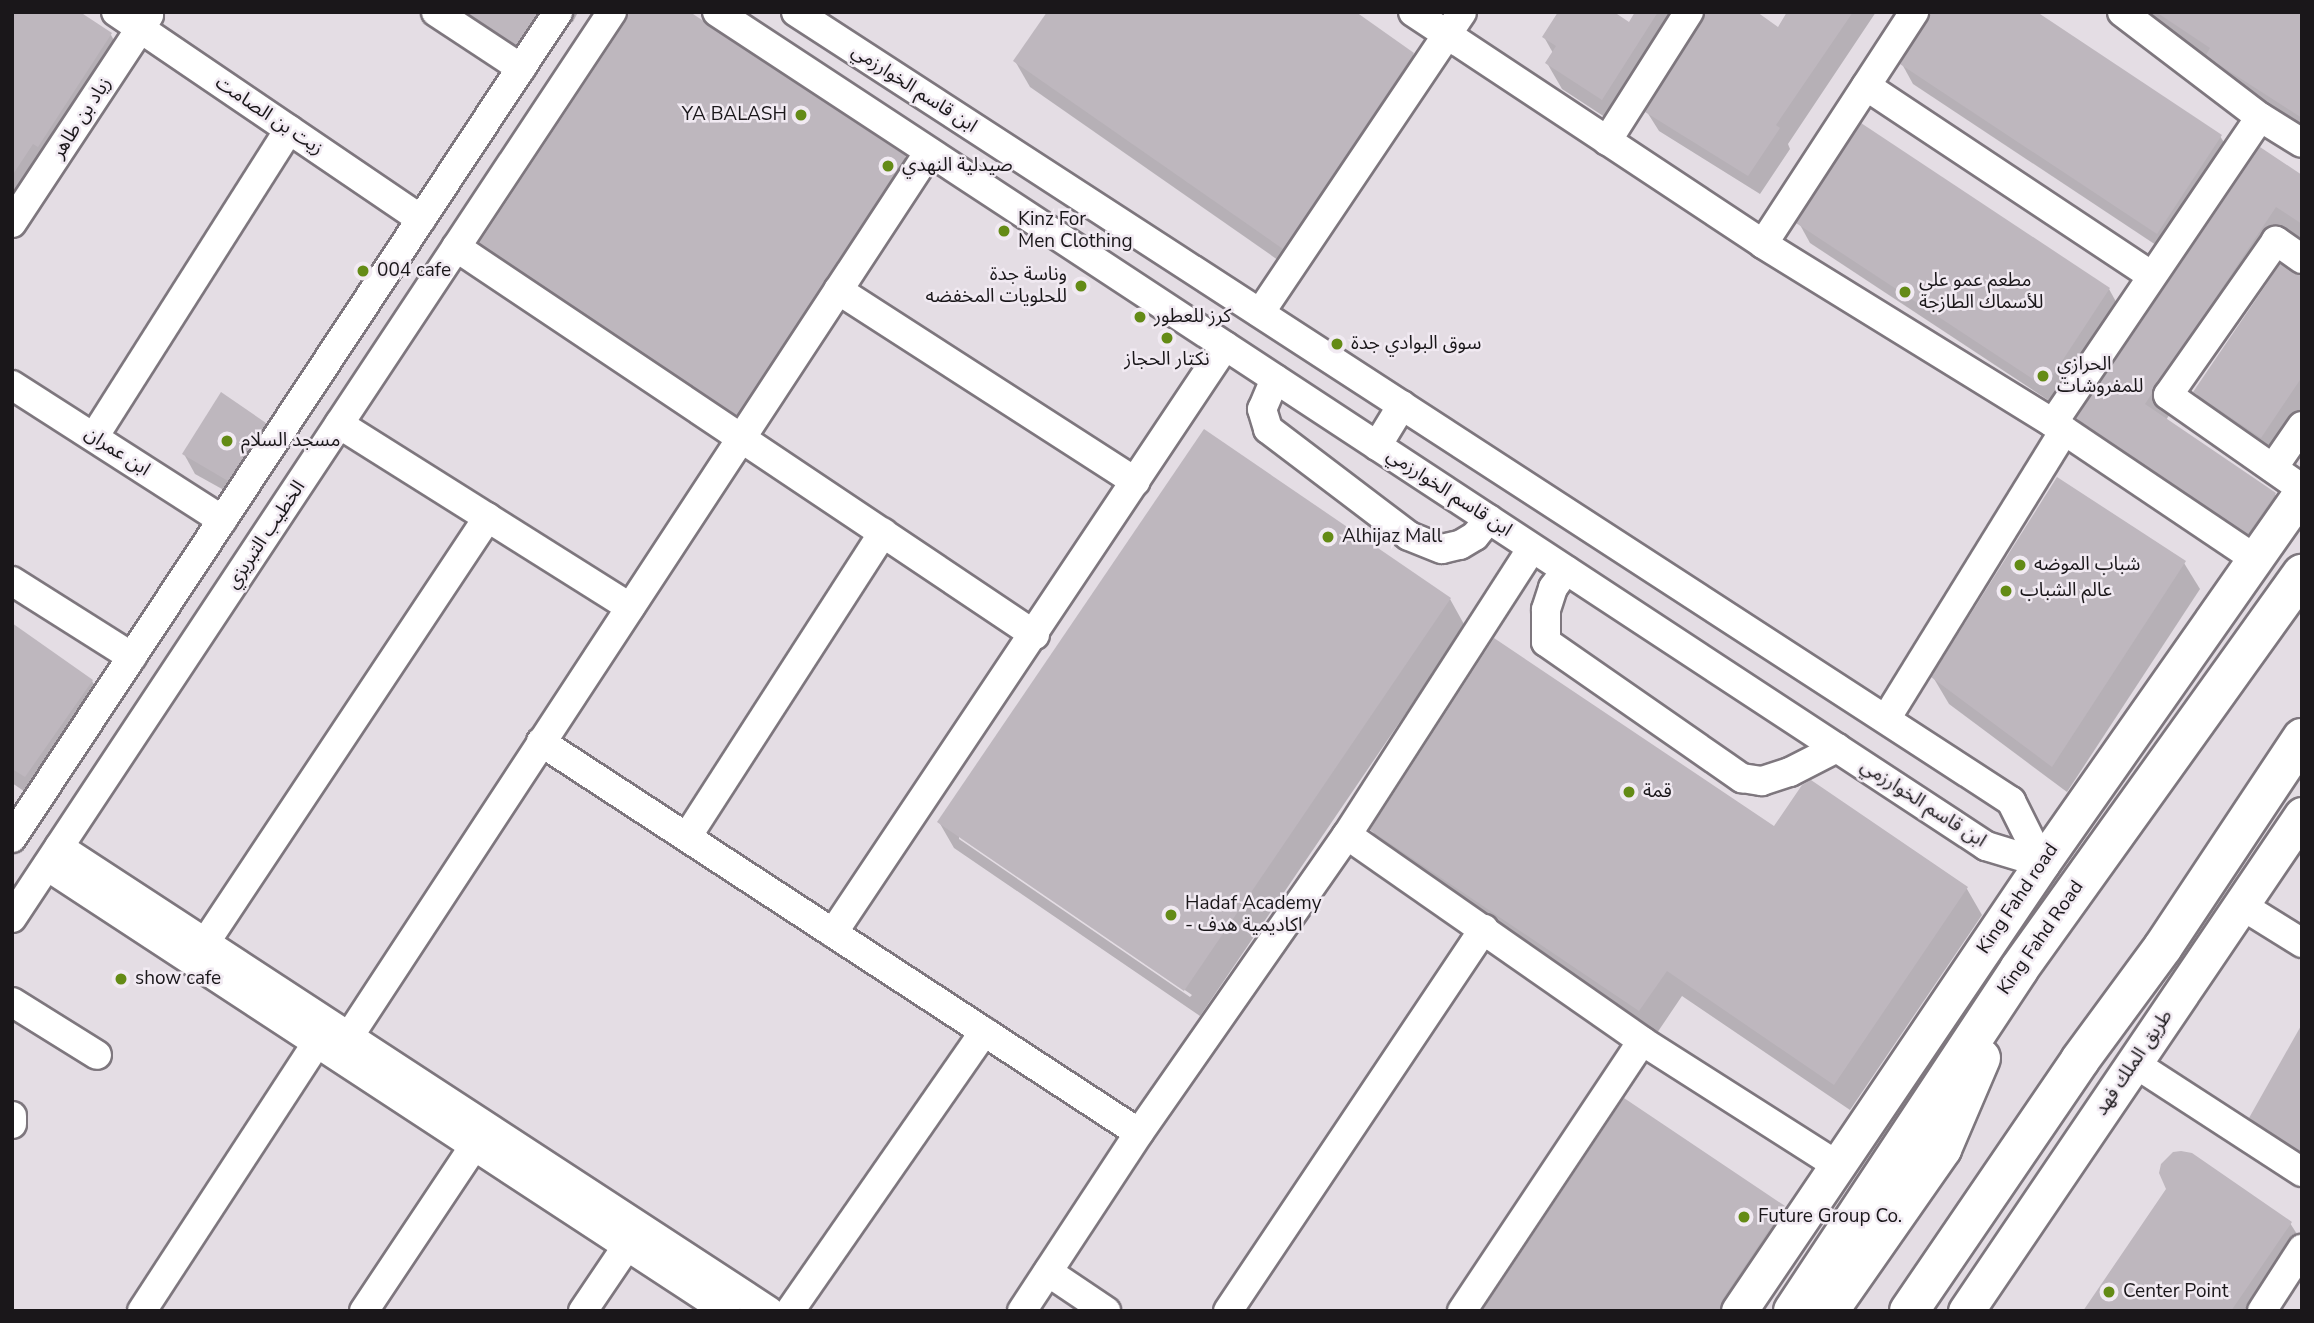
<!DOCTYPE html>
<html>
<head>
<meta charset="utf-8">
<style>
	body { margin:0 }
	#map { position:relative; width:2314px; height:1323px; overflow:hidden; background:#e4dde4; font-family:"Nunito Sans","Noto Sans Arabic",sans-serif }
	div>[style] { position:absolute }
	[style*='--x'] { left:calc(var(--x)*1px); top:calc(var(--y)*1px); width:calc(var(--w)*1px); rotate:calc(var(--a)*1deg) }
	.shadow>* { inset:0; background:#0003 }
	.building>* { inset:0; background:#beb7be }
	.roads { filter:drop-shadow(2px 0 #7e777e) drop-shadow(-2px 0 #7e777e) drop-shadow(0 2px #7e777e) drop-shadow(0 -2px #7e777e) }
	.minor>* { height:28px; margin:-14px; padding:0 14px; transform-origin:14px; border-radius:14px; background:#fff }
	.major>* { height:35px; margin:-17.5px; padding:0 17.5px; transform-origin:17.5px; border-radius:17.5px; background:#fff }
	.highway>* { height:38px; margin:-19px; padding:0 19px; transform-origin:19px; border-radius:19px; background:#fff }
	.dots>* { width:19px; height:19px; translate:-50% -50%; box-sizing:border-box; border:4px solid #f1eaf2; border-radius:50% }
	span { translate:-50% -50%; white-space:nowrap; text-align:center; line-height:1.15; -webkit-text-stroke:5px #f1eaf2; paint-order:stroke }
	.street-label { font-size:19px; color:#1a171a }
	.poi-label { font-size:19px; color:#1a171a }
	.right { translate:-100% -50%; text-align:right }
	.left { translate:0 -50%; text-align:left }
	.frame { position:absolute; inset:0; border:14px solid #1a171a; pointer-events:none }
</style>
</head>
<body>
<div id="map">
	<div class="shadow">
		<div style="clip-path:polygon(12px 12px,77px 12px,111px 35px,123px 56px,12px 215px)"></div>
		<div style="clip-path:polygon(444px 12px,578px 12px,573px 22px,559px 29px,532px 70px)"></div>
		<div style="clip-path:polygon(1637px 12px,1678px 12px,1617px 125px,1562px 89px,1547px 63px,1553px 53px,1544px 37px,1629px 24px)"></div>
		<div style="clip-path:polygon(1789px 12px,1876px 12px,1788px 144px,1790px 149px,1760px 194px,1659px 131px,1647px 112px,1779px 29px)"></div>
		<div style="clip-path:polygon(2135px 12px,2302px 12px,2302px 132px)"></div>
		<div style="clip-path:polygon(1413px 54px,1428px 81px,1298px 274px,1030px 87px,1015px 61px)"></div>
		<div style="clip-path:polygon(1902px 64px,2220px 136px,2232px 155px,2168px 253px,1913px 84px)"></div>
		<div style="clip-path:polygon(784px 80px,905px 158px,918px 181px,750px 437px,495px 266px,481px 243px)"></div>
		<div style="clip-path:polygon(2302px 177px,2302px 239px,2291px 232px,2166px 420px,2275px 494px,2290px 520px,2263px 559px,2093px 445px,2078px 419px)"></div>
		<div style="clip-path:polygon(1799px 223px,2109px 289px,2120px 309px,2057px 406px,1810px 243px)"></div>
		<div style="clip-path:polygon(2302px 276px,2302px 425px,2276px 463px,2211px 419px,2196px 392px)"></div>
		<div style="clip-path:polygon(265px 424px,276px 444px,240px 499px,195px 474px,184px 454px)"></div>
		<div style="clip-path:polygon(2184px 563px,2200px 589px,2067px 792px,1949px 704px,1933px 677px)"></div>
		<div style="clip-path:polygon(evenodd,1450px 599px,1465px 626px,1200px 1016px,954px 848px,939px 822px,1450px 599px,959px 835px,1192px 995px,1190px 997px,959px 839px,959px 835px)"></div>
		<div style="clip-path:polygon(12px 625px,92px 681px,107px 707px,40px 802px,12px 783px)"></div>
		<div style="clip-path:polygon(1811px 782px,1967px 889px,1982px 915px,1850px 1110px,1682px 996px,1655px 1036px,1387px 856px,1372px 830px,1774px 828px)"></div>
		<div style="clip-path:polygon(2302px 1027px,2302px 1167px,2266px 1144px,2251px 1118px)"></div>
		<div style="clip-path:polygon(1625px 1100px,1784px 1208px,1799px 1234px,1747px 1311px,1484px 1311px)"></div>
		<div style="clip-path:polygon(2290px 1223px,2302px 1242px,2263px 1311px,2085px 1311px)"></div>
	</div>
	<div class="building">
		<div style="clip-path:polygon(12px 12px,80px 12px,112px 33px,38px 147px,33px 144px,12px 176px)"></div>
		<div style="clip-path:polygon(467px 12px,538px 12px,516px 45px)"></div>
		<div style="clip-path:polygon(629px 12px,690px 12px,906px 156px,737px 415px,479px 243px,626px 21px)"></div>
		<div style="clip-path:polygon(1047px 12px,1356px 12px,1414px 53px,1283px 249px,1013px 61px)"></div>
		<div style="clip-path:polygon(1558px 12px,1614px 12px,1629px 22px,1635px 12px,1658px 12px,1602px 100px,1545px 63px,1556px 46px,1542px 37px)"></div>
		<div style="clip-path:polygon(1706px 12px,1757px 12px,1778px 27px,1787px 12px,1853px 12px,1776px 125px,1780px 128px,1748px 176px,1645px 112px)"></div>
		<div style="clip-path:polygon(1932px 12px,2037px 12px,2222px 135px,2157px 234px,1900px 64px)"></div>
		<div style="clip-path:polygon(2156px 12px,2302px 12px,2302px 118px,2218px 64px,2206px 55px,2210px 48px)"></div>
		<div style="clip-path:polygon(1861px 123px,2110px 288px,2045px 387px,1796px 223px)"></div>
		<div style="clip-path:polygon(2260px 147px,2302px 175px,2302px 224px,2276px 207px,2145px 404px,2276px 493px,2248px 534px,2076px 418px)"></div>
		<div style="clip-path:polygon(2280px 264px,2302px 275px,2302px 377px,2261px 438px,2193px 392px)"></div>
		<div style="clip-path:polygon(221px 392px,266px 423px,228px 481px,182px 454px)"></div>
		<div style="clip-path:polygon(1204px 429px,1451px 598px,1184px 991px,937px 822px)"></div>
		<div style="clip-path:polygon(2057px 477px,2186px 561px,2052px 767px,1931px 677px)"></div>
		<div style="clip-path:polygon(12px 623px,93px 680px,25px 777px,12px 769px)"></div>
		<div style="clip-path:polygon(1494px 638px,1774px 826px,1802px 785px,1811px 780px,1968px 887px,1834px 1085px,1667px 971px,1639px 1011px,1370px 830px)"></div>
		<div style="clip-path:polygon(2302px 1024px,2302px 1152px,2249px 1118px)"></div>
		<div style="clip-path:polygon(1624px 1098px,1785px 1206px,1722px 1300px,1719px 1311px,1482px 1311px)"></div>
		<div style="clip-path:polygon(2181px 1151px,2192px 1153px,2292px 1222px,2231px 1311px,2083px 1311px,2166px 1189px,2159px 1173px,2161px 1164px,2173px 1152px)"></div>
	</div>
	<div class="roads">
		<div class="minor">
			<div style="--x:116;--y:12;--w:369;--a:34.2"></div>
			<div style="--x:436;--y:12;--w:102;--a:33.4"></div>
			<div style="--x:717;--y:12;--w:1519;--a:33.31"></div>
			<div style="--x:1986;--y:846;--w:59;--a:16.9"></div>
			<div style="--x:796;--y:12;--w:1449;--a:33"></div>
			<div style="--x:2011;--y:801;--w:69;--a:63.4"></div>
			<div style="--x:1413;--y:12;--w:420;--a:33.5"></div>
			<div style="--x:1763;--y:244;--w:341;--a:31.7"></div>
			<div style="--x:2053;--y:423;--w:242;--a:33.9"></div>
			<div style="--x:2122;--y:12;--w:173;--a:37.3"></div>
			<div style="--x:2260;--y:117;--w:49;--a:31.8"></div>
			<div style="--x:1866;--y:86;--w:341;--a:33.6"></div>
			<div style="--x:1607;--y:141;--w:153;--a:-57.6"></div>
			<div style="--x:12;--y:223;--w:249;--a:-56.6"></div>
			<div style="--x:1763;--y:244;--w:277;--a:-56.9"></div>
			<div style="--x:456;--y:247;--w:697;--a:33.83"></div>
			<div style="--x:2302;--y:259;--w:32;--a:-145"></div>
			<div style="--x:2276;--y:241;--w:188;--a:125"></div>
			<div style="--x:2168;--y:395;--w:164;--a:35"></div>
			<div style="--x:838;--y:290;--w:354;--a:32.8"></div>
			<div style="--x:1260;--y:313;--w:362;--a:-56.1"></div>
			<div style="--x:1275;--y:379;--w:33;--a:113"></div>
			<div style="--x:1262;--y:409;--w:21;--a:73"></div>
			<div style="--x:1268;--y:429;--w:177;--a:37.2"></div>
			<div style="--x:1409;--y:536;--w:35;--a:22"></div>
			<div style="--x:1442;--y:549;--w:18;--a:-13"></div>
			<div style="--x:1460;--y:545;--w:17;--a:-31"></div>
			<div style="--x:1475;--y:536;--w:22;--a:-51"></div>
			<div style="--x:12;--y:385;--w:250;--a:32.7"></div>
			<div style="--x:2053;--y:423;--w:369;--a:-55.9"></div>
			<div style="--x:339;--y:424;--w:344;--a:32.2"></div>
			<div style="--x:94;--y:437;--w:364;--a:-57.6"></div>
			<div style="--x:1377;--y:446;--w:48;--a:-58.6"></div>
			<div style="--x:2273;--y:468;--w:51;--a:-55.4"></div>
			<div style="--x:1566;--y:570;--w:22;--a:126"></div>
			<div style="--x:1553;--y:588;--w:23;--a:108"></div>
			<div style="--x:1546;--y:610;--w:32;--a:90"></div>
			<div style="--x:1546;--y:642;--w:239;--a:34.8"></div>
			<div style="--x:1742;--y:778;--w:20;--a:9"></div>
			<div style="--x:1762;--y:781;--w:29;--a:-18"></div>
			<div style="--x:1790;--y:772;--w:53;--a:-27.1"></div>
			<div style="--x:12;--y:581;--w:142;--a:32.3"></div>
			<div style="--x:1886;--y:719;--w:339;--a:-58.3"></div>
			<div style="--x:541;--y:742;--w:714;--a:33.18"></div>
			<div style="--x:1347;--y:835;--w:360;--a:34.9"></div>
			<div style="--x:1642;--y:1041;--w:231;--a:32.5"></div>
			<div style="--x:687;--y:837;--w:362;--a:-57.2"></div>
			<div style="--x:12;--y:838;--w:990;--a:-56.53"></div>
			<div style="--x:59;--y:847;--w:848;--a:33.17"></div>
			<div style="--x:47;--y:866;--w:812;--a:33.24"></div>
			<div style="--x:2241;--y:905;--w:72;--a:31.9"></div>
			<div style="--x:12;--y:918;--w:1087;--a:-56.49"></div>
			<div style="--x:833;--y:933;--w:706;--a:-56.26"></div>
			<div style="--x:205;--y:943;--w:511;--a:-56.4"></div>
			<div style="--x:12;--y:1002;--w:100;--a:31.9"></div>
			<div style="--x:350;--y:1035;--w:1056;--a:-56.75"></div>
			<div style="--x:2134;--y:1063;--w:200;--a:33"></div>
			<div style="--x:12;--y:1116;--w:8;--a:90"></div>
			<div style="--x:1048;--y:1272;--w:70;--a:33.9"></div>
			<div style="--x:142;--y:1311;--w:320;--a:-56.9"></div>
			<div style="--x:364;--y:1311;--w:198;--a:-56.3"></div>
			<div style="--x:583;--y:1311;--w:78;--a:-55.9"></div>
			<div style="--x:790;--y:1311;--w:340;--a:-55.2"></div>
			<div style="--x:1022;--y:1311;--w:213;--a:-56.7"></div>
			<div style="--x:1139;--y:1133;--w:363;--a:-55.1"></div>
			<div style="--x:1347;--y:835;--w:341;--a:-57.2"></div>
			<div style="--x:1228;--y:1311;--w:460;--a:-56.2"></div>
			<div style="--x:1462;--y:1311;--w:324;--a:-56.3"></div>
			<div style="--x:2262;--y:1311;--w:74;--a:-57.2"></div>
		</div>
		<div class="major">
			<div style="--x:1739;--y:1311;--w:541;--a:-55.93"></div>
			<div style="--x:2042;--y:863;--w:454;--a:-55"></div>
			<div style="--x:1966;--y:1311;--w:599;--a:-55.89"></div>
		</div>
		<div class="highway">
			<div style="--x:1793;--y:1311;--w:410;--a:-56.5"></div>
			<div style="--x:2019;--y:969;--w:486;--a:-54.4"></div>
			<div style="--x:1829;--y:1311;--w:198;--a:-55.1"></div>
			<div style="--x:1942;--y:1149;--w:99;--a:-66.8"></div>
			<div style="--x:1909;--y:1311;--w:304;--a:-55.7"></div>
			<div style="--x:2080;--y:1060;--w:140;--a:-53.7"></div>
			<div style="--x:2163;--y:947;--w:251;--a:-56.4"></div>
		</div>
	</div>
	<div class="dots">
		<div style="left:801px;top:115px;background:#648b16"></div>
		<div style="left:888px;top:166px;background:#648b16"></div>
		<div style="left:1004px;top:231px;background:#648b16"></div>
		<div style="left:363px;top:271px;background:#648b16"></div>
		<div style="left:1081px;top:286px;background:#648b16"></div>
		<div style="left:1905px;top:292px;background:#648b16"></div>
		<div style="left:1140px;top:317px;background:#648b16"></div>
		<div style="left:1167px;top:338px;background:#648b16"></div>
		<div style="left:1337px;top:344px;background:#648b16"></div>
		<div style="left:2043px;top:376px;background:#648b16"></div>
		<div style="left:227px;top:441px;background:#648b16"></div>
		<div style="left:1328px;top:537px;background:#648b16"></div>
		<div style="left:2020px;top:565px;background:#648b16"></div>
		<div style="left:2006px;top:591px;background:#648b16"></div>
		<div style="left:1629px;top:792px;background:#648b16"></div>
		<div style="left:1171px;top:915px;background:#648b16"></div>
		<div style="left:121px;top:979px;background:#648b16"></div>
		<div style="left:1744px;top:1217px;background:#648b16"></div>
		<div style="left:2109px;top:1292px;background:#648b16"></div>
	</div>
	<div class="street-label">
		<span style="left:914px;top:89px;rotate:33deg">ابن قاسم الخوارزمي</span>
		<span style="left:269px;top:116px;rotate:34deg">زيت بن الصامت</span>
		<span style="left:82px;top:118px;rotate:-57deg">زياد بن طاهر</span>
		<span style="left:117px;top:452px;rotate:33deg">ابن عمران</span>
		<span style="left:1449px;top:493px;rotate:33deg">ابن قاسم الخوارزمي</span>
		<span style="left:266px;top:535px;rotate:-56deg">الخطيب التبريزي</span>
		<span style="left:1923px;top:804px;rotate:33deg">ابن قاسم الخوارزمي</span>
		<span style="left:2018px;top:899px;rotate:-56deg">King Fahd road</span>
		<span style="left:2041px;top:938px;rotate:-55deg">King Fahd Road</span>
		<span style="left:2134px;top:1063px;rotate:-56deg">طريق الملك فهد</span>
	</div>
	<div class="poi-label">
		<span class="right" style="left:787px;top:115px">YA BALASH</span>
		<span class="left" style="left:902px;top:166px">صيدلية النهدي</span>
		<span class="left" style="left:1018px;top:231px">Kinz For<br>Men Clothing</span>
		<span class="left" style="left:377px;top:271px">004 cafe</span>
		<span class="right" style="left:1067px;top:286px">وناسة جدة<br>للحلويات المخفضه</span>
		<span class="left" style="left:1919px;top:292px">مطعم عمو علي<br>للأسماك الطازجة</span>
		<span class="left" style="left:1154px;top:317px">كرز للعطور</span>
		<span class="left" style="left:1351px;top:344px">سوق البوادي جدة</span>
		<span style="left:1167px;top:360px">نكتار الحجاز</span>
		<span class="left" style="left:2057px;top:376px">الحرازي<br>للمفروشات</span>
		<span class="left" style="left:241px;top:441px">مسجد السلام</span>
		<span class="left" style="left:1342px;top:537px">Alhijaz Mall</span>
		<span class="left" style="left:2034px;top:565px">شباب الموضه</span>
		<span class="left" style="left:2020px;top:591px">عالم الشباب</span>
		<span class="left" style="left:1643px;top:792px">قمة</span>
		<span class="left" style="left:1185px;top:915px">Hadaf Academy<br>- اكاديمية هدف</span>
		<span class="left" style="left:135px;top:979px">show cafe</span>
		<span class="left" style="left:1758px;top:1217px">Future Group Co.</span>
		<span class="left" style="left:2123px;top:1292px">Center Point</span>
	</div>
	<div class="frame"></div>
</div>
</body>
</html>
